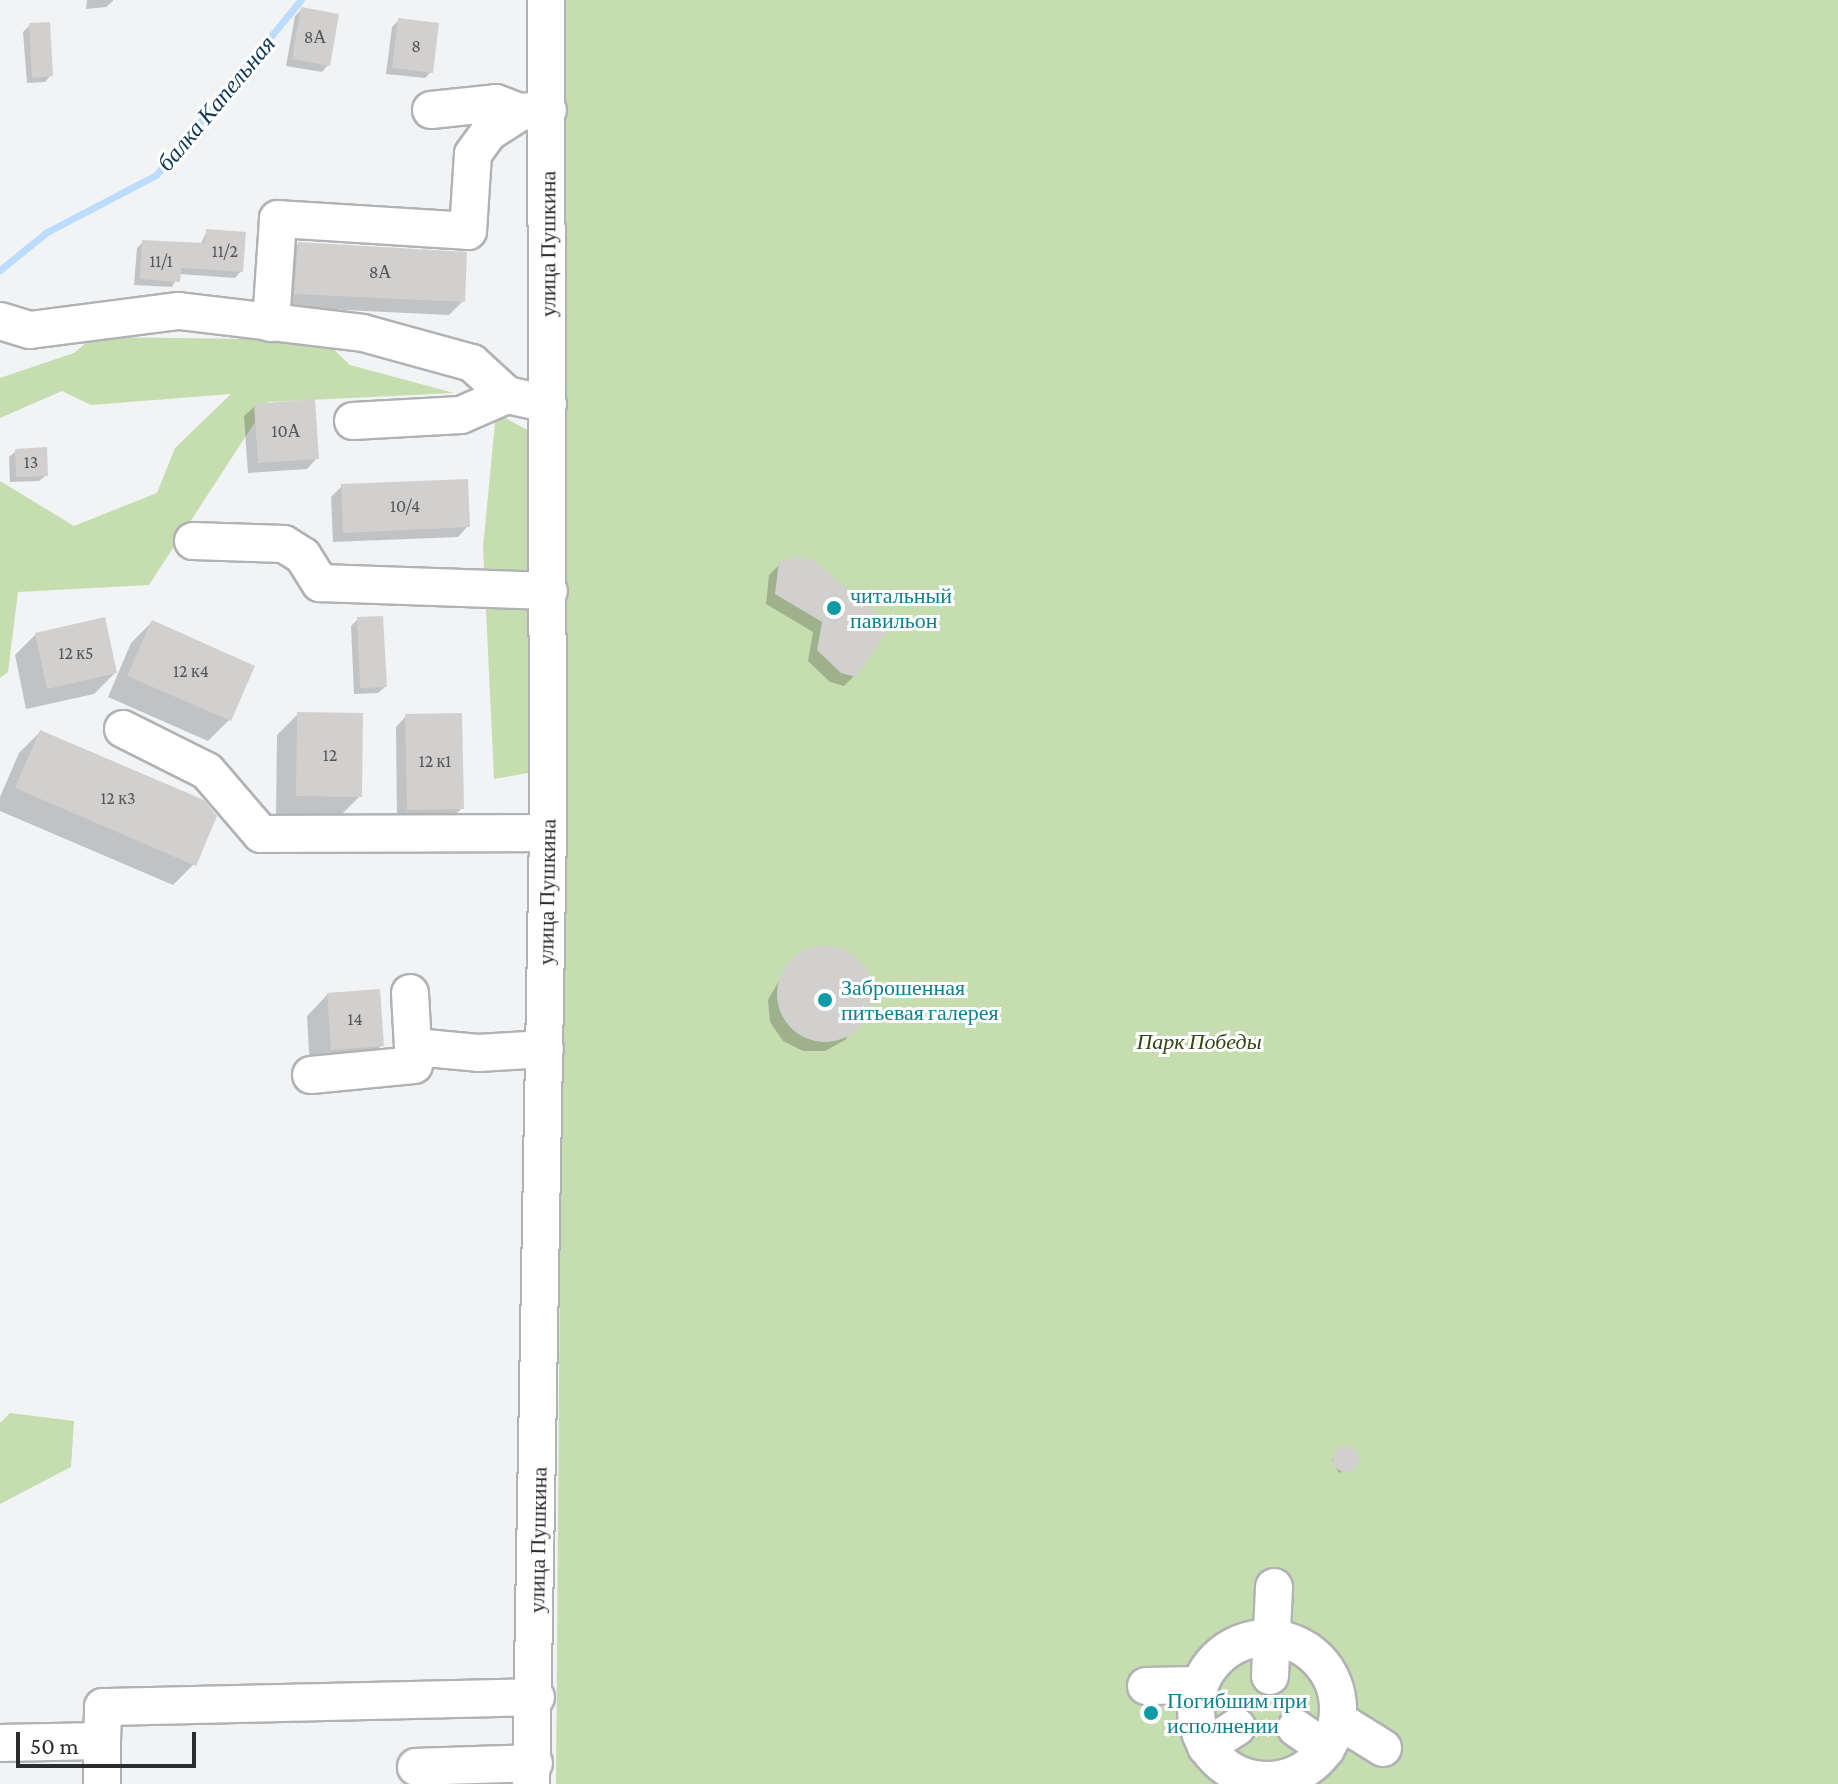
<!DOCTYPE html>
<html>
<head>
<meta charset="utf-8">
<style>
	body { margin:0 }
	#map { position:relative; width:1838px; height:1784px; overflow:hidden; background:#f1f3f5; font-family:"Crimson Pro",serif }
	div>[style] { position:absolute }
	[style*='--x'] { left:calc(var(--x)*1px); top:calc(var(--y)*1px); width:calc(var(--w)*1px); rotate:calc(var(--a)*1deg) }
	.green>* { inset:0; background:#c6deaf }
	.shadow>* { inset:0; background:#0003 }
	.stream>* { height:7px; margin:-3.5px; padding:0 3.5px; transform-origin:3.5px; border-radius:3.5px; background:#bbdcfd }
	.building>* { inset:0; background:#d2d0cf }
	.round { border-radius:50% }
	.roads { filter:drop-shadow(2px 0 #b0b2b4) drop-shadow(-2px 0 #b0b2b4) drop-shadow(0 2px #b0b2b4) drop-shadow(0 -2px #b0b2b4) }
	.minor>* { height:36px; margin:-18px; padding:0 18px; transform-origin:18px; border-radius:18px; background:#fff }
	.minor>.ring { margin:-18px; padding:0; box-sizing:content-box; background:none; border:36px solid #fff; border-radius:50% }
	.dots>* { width:22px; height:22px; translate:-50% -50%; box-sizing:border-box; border:4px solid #fff; border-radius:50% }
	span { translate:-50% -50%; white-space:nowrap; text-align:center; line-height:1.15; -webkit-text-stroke:6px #fff; paint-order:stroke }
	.number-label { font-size:18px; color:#555556 }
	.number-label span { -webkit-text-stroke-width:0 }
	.street-label { font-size:22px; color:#2b2c2d }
	.culture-label { font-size:22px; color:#0d838f }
	.left { translate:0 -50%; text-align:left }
	.park-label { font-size:22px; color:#314516; font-style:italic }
	.water-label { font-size:24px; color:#10385a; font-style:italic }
	.scale { position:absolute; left:16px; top:1732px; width:180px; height:36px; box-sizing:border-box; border:4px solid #2b2c2d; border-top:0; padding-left:10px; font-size:24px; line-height:28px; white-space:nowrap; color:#2b2c2d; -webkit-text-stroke:6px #fff; paint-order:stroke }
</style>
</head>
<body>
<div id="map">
	<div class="green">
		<div style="clip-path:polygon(561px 0,1838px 0,1838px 1784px,556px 1784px,565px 586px)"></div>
		<div style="clip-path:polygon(93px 337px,324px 340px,350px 365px,454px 393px,268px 402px,149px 585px,18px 592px,8px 672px,0 678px,0 481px,74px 526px,157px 493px,175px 448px,231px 394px,91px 405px,62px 391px,0 418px,0 378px,74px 353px)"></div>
		<div style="clip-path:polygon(496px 413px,531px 432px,534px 772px,494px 779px,483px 547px)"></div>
		<div style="clip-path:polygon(10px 1413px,74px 1421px,71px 1467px,0 1504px,0 1423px)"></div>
	</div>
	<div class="shadow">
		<div style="clip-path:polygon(87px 0,113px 0,113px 1px,106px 7px,86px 9px)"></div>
		<div style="clip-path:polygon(302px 9px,328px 65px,322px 72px,286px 66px,295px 16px)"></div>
		<div style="clip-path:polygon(399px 20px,431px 72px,425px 78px,386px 74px,392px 27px)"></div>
		<div style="clip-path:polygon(30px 25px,51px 75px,45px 82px,27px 83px,23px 32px)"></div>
		<div style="clip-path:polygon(207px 231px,241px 271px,235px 278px,179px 274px,172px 287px,134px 285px,137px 248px,143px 242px,200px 245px)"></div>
		<div style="clip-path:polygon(298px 244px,463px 301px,449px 315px,281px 307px,284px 258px)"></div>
		<div style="clip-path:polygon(255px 406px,317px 458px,307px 469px,248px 473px,244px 416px)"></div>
		<div style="clip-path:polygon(16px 451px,46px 475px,39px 481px,10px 482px,9px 457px)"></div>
		<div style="clip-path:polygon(342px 486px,468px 526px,458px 537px,333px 542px,331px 497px)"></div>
		<div style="clip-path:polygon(811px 561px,855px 675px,844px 686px,830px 682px,808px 661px,813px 632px,766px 604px,769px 575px,780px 564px)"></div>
		<div style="clip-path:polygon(358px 619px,385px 687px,378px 693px,354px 694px,351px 626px)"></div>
		<div style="clip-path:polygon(152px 622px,229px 720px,208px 741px,108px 697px,131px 643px)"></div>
		<div style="clip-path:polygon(36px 634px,115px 673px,94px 694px,26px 709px,15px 655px)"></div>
		<div style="clip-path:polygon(298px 714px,360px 796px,339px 817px,276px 817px,277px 735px)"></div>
		<div style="clip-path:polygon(406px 716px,462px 808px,452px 818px,397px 819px,396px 727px)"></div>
		<div style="clip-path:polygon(40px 732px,194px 864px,173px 885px,0 811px,0 797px,19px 753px)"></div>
		<div style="clip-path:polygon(826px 947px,847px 952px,864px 967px,872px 988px,869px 1010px,845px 1040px,825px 1051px,803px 1051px,783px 1041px,770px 1022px,768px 1000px,787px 967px,804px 952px)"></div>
		<div style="clip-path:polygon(328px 994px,382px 1045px,361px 1066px,310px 1070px,307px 1016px)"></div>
		<div style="clip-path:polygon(1349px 1449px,1356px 1463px,1339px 1473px,1332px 1460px)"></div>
	</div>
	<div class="stream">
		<div style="--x:0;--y:270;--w:60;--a:-39"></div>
		<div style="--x:47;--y:232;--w:123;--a:-27.6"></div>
		<div style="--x:156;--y:175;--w:227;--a:-50.4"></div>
	</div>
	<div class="building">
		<div style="clip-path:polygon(301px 7px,339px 14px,330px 66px,292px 59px)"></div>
		<div style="clip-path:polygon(398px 18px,439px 23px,433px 73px,392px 68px)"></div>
		<div style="clip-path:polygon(50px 22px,53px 76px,32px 78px,29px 23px)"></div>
		<div style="clip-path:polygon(206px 229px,246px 232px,243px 272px,181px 268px,180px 282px,140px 279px,142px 240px,205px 243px)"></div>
		<div style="clip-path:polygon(298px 242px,467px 252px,465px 302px,294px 294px)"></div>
		<div style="clip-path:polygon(315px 399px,319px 459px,258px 463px,254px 404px)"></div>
		<div style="clip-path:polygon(47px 447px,48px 476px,16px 477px,15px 449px)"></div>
		<div style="clip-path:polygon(468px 479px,470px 527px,343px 533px,341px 484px)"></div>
		<div style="clip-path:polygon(795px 557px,812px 559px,891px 626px,856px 677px,841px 673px,817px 650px,822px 622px,775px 594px,779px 562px)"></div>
		<div style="clip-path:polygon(383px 616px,387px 687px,360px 688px,357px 617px)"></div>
		<div style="clip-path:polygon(105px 617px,117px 673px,47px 689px,35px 633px)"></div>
		<div style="clip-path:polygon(152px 620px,255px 666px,231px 721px,127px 676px)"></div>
		<div style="clip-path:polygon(297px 712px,363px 713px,362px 797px,296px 796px)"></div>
		<div style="clip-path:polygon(462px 713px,464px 809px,407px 810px,405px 714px)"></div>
		<div style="clip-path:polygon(40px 730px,204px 800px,217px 816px,196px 866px,15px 788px)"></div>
		<div class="round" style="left:777px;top:946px;width:96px;height:96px"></div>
		<div style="clip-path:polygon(380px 989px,384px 1046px,331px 1050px,327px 993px)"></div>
		<div class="round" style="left:1333px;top:1446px;width:26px;height:26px"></div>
	</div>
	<div class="roads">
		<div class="minor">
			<div style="--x:431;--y:110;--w:65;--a:-6.1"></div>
			<div style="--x:496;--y:103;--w:26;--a:21"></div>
			<div style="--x:0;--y:321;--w:31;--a:17"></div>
			<div style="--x:30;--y:330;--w:150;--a:-7.3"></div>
			<div style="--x:179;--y:311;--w:185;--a:6.8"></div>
			<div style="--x:363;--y:333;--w:113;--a:15.4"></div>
			<div style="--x:472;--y:363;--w:47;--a:42.4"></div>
			<div style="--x:507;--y:395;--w:42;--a:12.4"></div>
			<div style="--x:271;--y:323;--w:104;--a:-86.1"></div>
			<div style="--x:278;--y:219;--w:190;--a:3.6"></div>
			<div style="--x:468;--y:231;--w:77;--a:-86.3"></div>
			<div style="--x:473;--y:154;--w:26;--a:-54"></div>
			<div style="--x:488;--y:133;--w:38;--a:-33"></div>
			<div style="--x:520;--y:112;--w:28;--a:-4"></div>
			<div style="--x:353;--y:421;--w:108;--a:-3.2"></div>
			<div style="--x:461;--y:415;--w:50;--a:-23.5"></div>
			<div style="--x:193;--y:541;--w:91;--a:1.9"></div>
			<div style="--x:284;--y:544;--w:22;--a:32"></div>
			<div style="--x:303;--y:556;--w:32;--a:58"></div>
			<div style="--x:320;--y:583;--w:229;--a:2"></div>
			<div style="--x:123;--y:729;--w:94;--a:26.6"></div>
			<div style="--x:207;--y:771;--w:83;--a:49.4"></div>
			<div style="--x:261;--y:834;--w:287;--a:-0.2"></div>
			<div style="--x:415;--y:1047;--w:63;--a:5.4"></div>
			<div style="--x:478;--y:1053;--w:67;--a:-3.4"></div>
			<div style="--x:311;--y:1075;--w:103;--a:-5.5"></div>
			<div style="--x:414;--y:1065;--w:72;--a:-93.2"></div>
			<div class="ring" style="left:1196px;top:1638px;width:106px;height:106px"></div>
			<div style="--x:1270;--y:1676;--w:89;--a:-87.4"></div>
			<div style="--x:1146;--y:1686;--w:54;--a:-1.1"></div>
			<div style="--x:1338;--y:1720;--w:53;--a:31.9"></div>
			<div style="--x:1296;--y:1728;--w:37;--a:35"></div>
			<div style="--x:0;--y:1743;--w:102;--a:-1.1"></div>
			<div style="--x:102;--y:1741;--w:34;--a:-88"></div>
			<div style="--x:103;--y:1707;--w:433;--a:-1.3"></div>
			<div style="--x:1206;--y:1747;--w:37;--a:-33"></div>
			<div style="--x:416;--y:1767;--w:118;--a:-1.9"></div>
			<div style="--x:102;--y:1784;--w:43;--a:-90"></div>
			<div style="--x:531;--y:1784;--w:951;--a:-88.98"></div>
			<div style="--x:548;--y:833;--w:833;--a:-90.14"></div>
		</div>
	</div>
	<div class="dots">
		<div style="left:834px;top:608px;background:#0f9aa8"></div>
		<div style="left:825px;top:1000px;background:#0f9aa8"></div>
		<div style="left:1151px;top:1713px;background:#0f9aa8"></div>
	</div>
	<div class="number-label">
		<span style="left:315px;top:37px">8А</span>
		<span style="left:416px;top:46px">8</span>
		<span style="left:225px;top:251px">11/2</span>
		<span style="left:161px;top:261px">11/1</span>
		<span style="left:380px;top:272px">8А</span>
		<span style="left:286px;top:431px">10А</span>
		<span style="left:31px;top:462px">13</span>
		<span style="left:405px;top:506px">10/4</span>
		<span style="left:76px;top:653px">12 к5</span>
		<span style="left:191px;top:671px">12 к4</span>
		<span style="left:330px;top:755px">12</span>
		<span style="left:435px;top:761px">12 к1</span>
		<span style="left:118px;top:798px">12 к3</span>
		<span style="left:355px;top:1019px">14</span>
	</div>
	<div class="street-label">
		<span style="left:548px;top:244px;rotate:-90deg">улица Пушкина</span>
		<span style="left:547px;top:892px;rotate:-89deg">улица Пушкина</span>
		<span style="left:538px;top:1540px;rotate:-89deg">улица Пушкина</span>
	</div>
	<div class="culture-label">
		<span class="left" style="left:850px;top:608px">читальный<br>павильон</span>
		<span class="left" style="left:841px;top:1000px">Заброшенная<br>питьевая галерея</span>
		<span class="left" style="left:1167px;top:1713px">Погибшим при<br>исполнении</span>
	</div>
	<div class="park-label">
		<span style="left:1199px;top:1042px">Парк Победы</span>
	</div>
	<div class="water-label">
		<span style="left:216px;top:103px;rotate:-50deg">балка Капельная</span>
	</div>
	<div class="scale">50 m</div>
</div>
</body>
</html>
